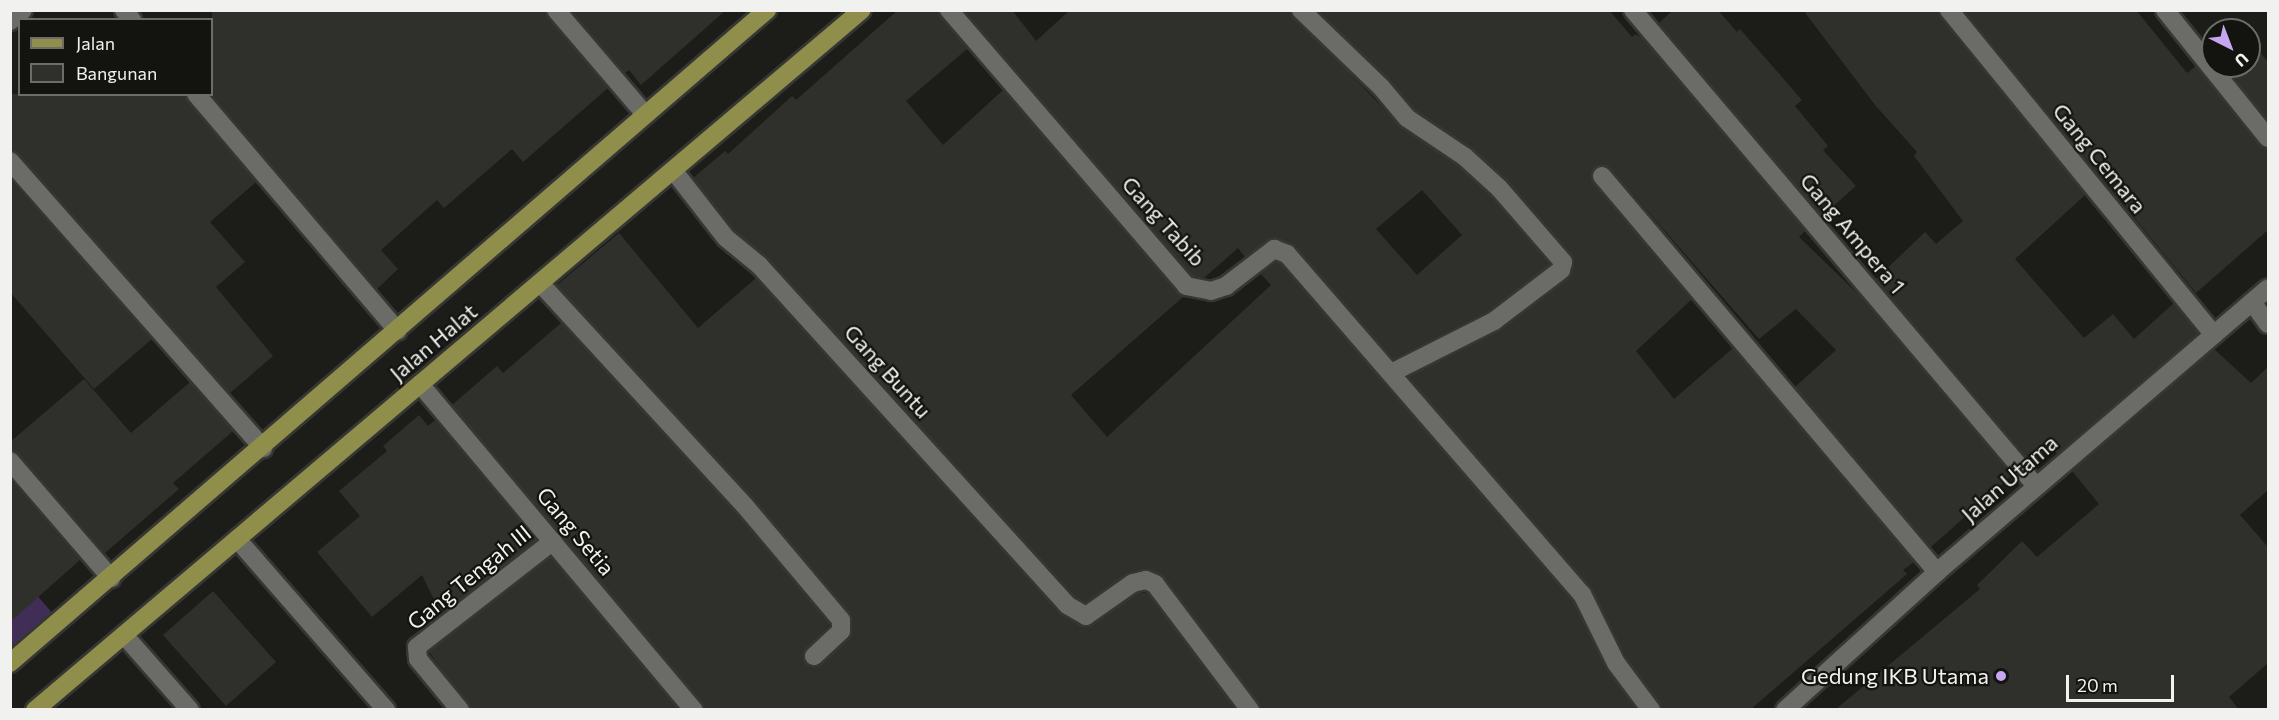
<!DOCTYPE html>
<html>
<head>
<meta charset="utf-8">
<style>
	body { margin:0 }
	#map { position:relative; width:2279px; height:720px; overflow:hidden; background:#1c1c19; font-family:Commissioner,sans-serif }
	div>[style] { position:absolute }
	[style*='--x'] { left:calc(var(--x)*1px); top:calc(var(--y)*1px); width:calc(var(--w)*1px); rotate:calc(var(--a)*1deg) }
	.green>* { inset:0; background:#412e57 }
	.building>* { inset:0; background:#2f2f2c }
	.roads { filter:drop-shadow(2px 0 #363634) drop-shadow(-2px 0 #363634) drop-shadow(0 2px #363634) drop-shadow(0 -2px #363634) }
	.minor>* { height:18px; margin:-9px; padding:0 9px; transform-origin:9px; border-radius:9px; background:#6b6b67 }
	.major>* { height:18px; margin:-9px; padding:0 9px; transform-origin:9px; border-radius:9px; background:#8f8e4a }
	.dots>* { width:16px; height:16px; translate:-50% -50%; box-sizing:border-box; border:3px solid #131310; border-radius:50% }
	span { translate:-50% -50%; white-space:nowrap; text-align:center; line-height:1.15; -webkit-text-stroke:4.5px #131310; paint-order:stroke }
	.street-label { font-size:22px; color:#f1f1ef }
	.poi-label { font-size:22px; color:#f1f1ef }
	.right { translate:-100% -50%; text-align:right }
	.frame { position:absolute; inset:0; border:12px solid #f1f1ef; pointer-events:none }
	.legend { position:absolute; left:18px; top:18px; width:195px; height:78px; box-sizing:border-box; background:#131310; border:2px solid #6c6c69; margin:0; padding:8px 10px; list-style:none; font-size:18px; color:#f1f1ef }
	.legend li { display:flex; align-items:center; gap:12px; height:30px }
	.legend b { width:30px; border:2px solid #6c6c69 }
	.north { position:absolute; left:2201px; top:18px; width:60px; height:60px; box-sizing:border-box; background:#131310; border:2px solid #6c6c69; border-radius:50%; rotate:138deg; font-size:16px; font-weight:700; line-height:24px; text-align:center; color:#f1f1ef }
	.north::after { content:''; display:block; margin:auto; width:21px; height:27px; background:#c6a6f0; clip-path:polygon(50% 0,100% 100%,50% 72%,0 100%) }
	.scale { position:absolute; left:2066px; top:675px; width:108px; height:27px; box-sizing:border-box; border:3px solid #f1f1ef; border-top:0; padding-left:8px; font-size:18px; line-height:21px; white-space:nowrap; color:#f1f1ef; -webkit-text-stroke:4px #131310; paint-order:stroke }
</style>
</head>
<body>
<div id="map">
	<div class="green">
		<div style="clip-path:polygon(10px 564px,54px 615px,10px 653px)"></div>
	</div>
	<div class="building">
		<div style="clip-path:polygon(212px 10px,545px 10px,608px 88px,523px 162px,512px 149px,444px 208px,437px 200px,381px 250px,398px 269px,377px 289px,211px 94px)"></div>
		<div style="clip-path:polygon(571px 10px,726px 10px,641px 85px,629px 70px,625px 73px)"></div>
		<div style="clip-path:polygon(898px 10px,938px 10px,967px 49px,906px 101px,943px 145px,1003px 90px,1183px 297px,1071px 395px,1107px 437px,1271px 285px,1261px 274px,1276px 262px,1280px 263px,1573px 600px,1606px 668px,1637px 710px,1261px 710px,1160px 574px,1144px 569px,1130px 572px,1085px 603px,1074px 596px,767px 257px,734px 230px,693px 178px,725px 151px,728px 154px,792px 96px,796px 100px)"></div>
		<div style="clip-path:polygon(evenodd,964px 10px,1012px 10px,1036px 41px,1070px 10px,1290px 10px,1399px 125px,1458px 166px,1491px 196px,1550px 264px,1488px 311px,1393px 359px,1291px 243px,1272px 238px,1245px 257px,1238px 248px,1204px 278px,1192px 276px,964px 10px,1422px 190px,1462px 235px,1417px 275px,1376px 229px,1422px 190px)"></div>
		<div style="clip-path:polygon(1318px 10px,1609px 10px,1632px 37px,1635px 34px,1642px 38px,1805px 231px,1799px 237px,1859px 295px,2012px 475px,1931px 547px,1795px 387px,1836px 350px,1796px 309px,1759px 339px,1611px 169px,1595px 167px,1591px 173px,1593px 183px,1692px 299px,1636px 351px,1674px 399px,1733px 348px,1914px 562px,1903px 570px,1907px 574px,1750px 710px,1662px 710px,1626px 657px,1590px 587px,1408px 377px,1501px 330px,1568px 279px,1574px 259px,1507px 180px,1471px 148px,1415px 110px)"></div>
		<div style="clip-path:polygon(1673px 10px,1718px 10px,1737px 32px,1740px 29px,1802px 100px,1795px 106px,1828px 146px,1823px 150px,1856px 186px,1822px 216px,1659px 23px)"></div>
		<div style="clip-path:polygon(1803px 10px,1938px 10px,2085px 195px,2015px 259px,2084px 338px,2113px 314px,2134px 339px,2174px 303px,2198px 333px,2057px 454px,2051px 446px,2031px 462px,1876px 279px,1925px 232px,1936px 244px,1963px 221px,1914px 156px,1917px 152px,1875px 105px)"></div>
		<div style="clip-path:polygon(1964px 10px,2136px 10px,2187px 73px,2196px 66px,2259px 145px,2268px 149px,2268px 230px,2196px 293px)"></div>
		<div style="clip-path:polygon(2249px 39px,2268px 62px,2268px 121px,2224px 66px,2249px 66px)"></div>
		<div style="clip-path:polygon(10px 94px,185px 94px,256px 182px,210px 222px,245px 262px,216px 287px,273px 356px,230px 393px,18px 154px,10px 150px)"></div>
		<div style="clip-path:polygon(10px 179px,152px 339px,94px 389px,10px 292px)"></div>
		<div style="clip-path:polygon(619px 233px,698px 328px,756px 278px,1059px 613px,1087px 627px,1138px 593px,1148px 593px,1236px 710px,705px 710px,452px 405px,497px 366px,503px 373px,561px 323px,737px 513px,830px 624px,804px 652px,805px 663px,811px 667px,821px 665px,849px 639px,852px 631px,850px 613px,753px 498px,557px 285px)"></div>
		<div style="clip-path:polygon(2214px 349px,2251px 383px,2268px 367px,2268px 490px,2240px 515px,2268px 547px,2268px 663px,2229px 697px,2239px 710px,1835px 710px,1980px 589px,1977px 585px,2022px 541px,2037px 557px,2099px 504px,2072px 471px)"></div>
		<div style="clip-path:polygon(84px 379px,131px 433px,190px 382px,233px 431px,173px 483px,179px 489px,105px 553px,19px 454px,10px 450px,10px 442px)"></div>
		<div style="clip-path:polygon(419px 415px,428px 426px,435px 420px,536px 540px,441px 614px,422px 575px,372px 617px,317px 552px,360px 516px,339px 491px,387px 451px,383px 446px)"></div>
		<div style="clip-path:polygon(10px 479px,80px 560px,10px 622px)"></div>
		<div style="clip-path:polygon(551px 557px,679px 710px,471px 710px,429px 652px)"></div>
		<div style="clip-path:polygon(213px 591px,276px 662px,226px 706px,163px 635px)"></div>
	</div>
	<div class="roads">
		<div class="minor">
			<div style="--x:124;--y:10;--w:13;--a:51"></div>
			<div style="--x:556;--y:10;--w:135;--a:49.5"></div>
			<div style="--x:949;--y:10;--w:364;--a:49.3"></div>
			<div style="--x:1186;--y:286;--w:25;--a:11"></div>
			<div style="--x:1211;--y:291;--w:16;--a:-18"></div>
			<div style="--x:1226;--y:286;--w:61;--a:-37.6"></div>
			<div style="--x:1274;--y:249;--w:14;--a:21"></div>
			<div style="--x:1287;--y:254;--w:450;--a:49.1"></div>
			<div style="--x:1582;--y:594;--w:77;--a:63.8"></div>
			<div style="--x:1616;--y:663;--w:59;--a:53.3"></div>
			<div style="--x:1301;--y:10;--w:111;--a:43.9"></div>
			<div style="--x:1381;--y:87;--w:40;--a:50"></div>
			<div style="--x:1407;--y:118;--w:70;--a:33.9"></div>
			<div style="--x:1465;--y:157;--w:46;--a:42.4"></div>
			<div style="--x:1499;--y:188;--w:98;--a:49.1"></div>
			<div style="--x:1563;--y:262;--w:8;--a:104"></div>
			<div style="--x:1561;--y:270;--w:84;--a:142.7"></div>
			<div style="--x:1494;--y:321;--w:115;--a:153.2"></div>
			<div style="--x:1633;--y:10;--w:624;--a:49.75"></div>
			<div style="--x:1949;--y:10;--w:419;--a:50.8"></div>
			<div style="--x:2165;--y:10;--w:164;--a:51.2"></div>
			<div style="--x:10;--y:21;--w:17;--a:-40"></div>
			<div style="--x:196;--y:94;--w:311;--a:49.6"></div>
			<div style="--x:10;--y:161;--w:383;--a:48.6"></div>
			<div style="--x:673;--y:170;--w:86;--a:52.1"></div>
			<div style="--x:726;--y:238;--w:43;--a:39.3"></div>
			<div style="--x:759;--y:265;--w:459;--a:47.8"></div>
			<div style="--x:1067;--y:605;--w:22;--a:30"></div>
			<div style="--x:1086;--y:616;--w:57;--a:-35.1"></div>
			<div style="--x:1133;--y:583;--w:13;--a:-13"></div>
			<div style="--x:1146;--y:580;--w:10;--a:24"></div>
			<div style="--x:1155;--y:584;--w:158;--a:53"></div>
			<div style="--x:1602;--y:176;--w:519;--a:49.77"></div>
			<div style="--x:540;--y:283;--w:303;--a:47.4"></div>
			<div style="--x:745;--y:506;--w:149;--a:49.9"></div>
			<div style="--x:841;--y:620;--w:11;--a:90"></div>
			<div style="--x:841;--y:631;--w:37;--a:137"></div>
			<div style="--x:2252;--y:302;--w:27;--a:54"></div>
			<div style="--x:420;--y:384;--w:426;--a:50"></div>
			<div style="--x:10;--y:461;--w:155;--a:49.2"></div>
			<div style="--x:237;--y:539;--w:227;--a:48.9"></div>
			<div style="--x:124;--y:635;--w:100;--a:48.7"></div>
			<div style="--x:460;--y:710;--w:66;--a:-129.5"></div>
			<div style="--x:418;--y:659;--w:12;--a:-95"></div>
			<div style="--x:417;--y:647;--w:172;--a:-37.9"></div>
			<div style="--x:1785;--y:710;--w:205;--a:-42.2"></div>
			<div style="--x:1937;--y:572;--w:436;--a:-40.6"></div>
		</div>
		<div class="major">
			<div style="--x:10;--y:663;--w:1000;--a:-40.78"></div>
			<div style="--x:35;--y:710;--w:1083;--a:-40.25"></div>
		</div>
	</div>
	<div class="dots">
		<div style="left:2001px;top:676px;background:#c6a6f0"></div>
	</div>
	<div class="street-label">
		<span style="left:2100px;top:158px;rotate:51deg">Gang Cemara</span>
		<span style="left:1164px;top:221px;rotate:48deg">Gang Tabib</span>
		<span style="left:1853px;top:233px;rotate:50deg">Gang Ampera 1</span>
		<span style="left:433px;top:342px;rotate:-40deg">Jalan Halat</span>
		<span style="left:888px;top:371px;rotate:48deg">Gang Buntu</span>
		<span style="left:2009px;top:478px;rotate:-41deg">Jalan Utama</span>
		<span style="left:576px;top:531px;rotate:50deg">Gang Setia</span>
		<span style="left:469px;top:577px;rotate:-39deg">Gang Tengah III</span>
	</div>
	<div class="poi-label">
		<span class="right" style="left:1989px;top:676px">Gedung IKB Utama</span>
	</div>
	<div class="frame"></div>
	<ul class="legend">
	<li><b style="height:8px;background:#8f8e4a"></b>Jalan</li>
	<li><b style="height:16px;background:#2f2f2c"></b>Bangunan</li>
	</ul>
	<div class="north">U</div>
	<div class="scale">20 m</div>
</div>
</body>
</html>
